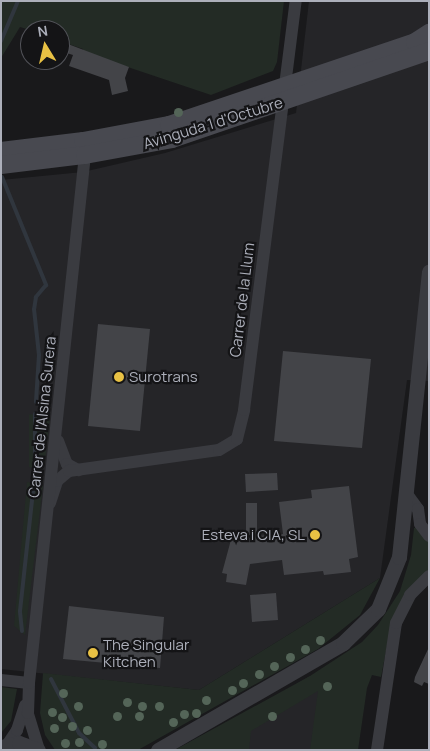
<!DOCTYPE html>
<html>
<head>
<meta charset="utf-8">
<style>
	body { margin:0 }
	#map { position:relative; width:430px; height:751px; overflow:hidden; background:#19191b; font-family:Manrope,sans-serif }
	div>[style] { position:absolute }
	[style*='--x'] { left:calc(var(--x)*1px); top:calc(var(--y)*1px); width:calc(var(--w)*1px); rotate:calc(var(--a)*1deg) }
	.built>* { inset:0; background:#252528 }
	.green>* { inset:0; background:#232b25 }
	.stream>* { height:4px; margin:-2px; padding:0 2px; transform-origin:2px; border-radius:2px; background:#30363e }
	.building>* { inset:0; background:#434448 }
	.minor>* { height:12px; margin:-6px; padding:0 6px; transform-origin:6px; border-radius:6px; background:#3a3b40 }
	.tertiary>* { height:15px; margin:-7.5px; padding:0 7.5px; transform-origin:7.5px; border-radius:7.5px; background:#3a3b40 }
	.secondary>* { height:18px; margin:-9px; padding:0 9px; transform-origin:9px; border-radius:9px; background:#484950 }
	.trees>* { width:9px; height:9px; margin:-4.5px; border-radius:50%; background:#546558 }
	.dots>* { width:14px; height:14px; translate:-50% -50%; box-sizing:border-box; border:2px solid #141416; border-radius:50% }
	span { translate:-50% -50%; white-space:nowrap; text-align:center; line-height:1.15; -webkit-text-stroke:4.5px #141416; paint-order:stroke }
	.street-label { font-size:15px; color:#acafba }
	.poi-label { font-size:15px; color:#acafba }
	.left { translate:0 -50%; text-align:left }
	.right { translate:-100% -50%; text-align:right }
	.frame { position:absolute; inset:0; border:2px solid #acafba; pointer-events:none }
	.north { position:absolute; left:20px; top:20px; width:50px; height:50px; box-sizing:border-box; background:#141416; border:1px solid #515258; border-radius:50%; rotate:351deg; font-size:14px; font-weight:700; line-height:20px; text-align:center; color:#acafba }
	.north::after { content:''; display:block; margin:auto; width:18px; height:22px; background:#e8c144; clip-path:polygon(50% 0,100% 100%,50% 72%,0 100%) }
</style>
</head>
<body>
<div id="map">
	<div class="built">
		<div style="clip-path:polygon(309px 1px,429px 1px,429px 381px,407px 380px,380px 578px,199px 690px,1px 669px,1px 180px,83px 172px,165px 153px,296px 113px)"></div>
		<div style="clip-path:polygon(310px 676px,358px 750px,175px 750px,288px 689px)"></div>
	</div>
	<div class="green">
		<div style="clip-path:polygon(1px 1px,284px 1px,277px 62px,273px 71px,211px 95px,83px 52px,83px 49px,60px 41px,60px 30px,30px 30px,20px 27px,1px 58px)"></div>
		<div style="clip-path:polygon(29px 414px,50px 417px,44px 468px,40px 470px,29px 467px)"></div>
		<div style="clip-path:polygon(27px 482px,43px 485px,25px 635px,14px 626px)"></div>
		<div style="clip-path:polygon(418px 527px,429px 541px,429px 570px,387px 646px,381px 677px,372px 675px,367px 688px,358px 750px,310px 750px,318px 691px,251px 731px,249px 750px,175px 750px,310px 676px,362px 642px,378px 625px,400px 591px,411px 555px,414px 528px)"></div>
		<div style="clip-path:polygon(380px 578px,360px 615px,318px 649px,138px 750px,55px 750px,45px 735px,40px 713px,43px 673px,199px 690px)"></div>
		<div style="clip-path:polygon(1px 687px,17px 689px,11px 721px,1px 733px)"></div>
	</div>
	<div class="stream">
		<div style="--x:1;--y:41;--w:43;--a:-67"></div>
		<div style="--x:2;--y:177;--w:117;--a:67.8"></div>
		<div style="--x:46;--y:285;--w:16;--a:130"></div>
		<div style="--x:36;--y:297;--w:12;--a:99"></div>
		<div style="--x:34;--y:309;--w:46;--a:83.8"></div>
		<div style="--x:39;--y:355;--w:47;--a:93.7"></div>
		<div style="--x:35;--y:470;--w:56;--a:-90"></div>
		<div style="--x:22;--y:631;--w:20;--a:-96"></div>
		<div style="--x:20;--y:611;--w:129;--a:-83.8"></div>
		<div style="--x:51;--y:679;--w:61;--a:62.6"></div>
		<div style="--x:79;--y:733;--w:22;--a:43"></div>
	</div>
	<div class="building">
		<div style="clip-path:polygon(60px 41px,129px 67px,125px 78px,128px 91px,112px 95px,109px 80px,69px 66px,73px 55px,60px 51px)"></div>
		<div style="clip-path:polygon(98px 324px,150px 329px,140px 431px,88px 426px)"></div>
		<div style="clip-path:polygon(283px 351px,371px 359px,362px 448px,274px 441px)"></div>
		<div style="clip-path:polygon(277px 473px,278px 490px,246px 492px,245px 474px)"></div>
		<div style="clip-path:polygon(349px 486px,358px 557px,349px 559px,351px 572px,324px 575px,323px 571px,284px 575px,282px 560px,250px 564px,246px 585px,226px 582px,227px 574px,222px 573px,232px 536px,246px 536px,246px 503px,257px 503px,257px 536px,283px 534px,279px 502px,312px 498px,311px 490px)"></div>
		<div style="clip-path:polygon(276px 593px,278px 620px,252px 622px,250px 595px)"></div>
		<div style="clip-path:polygon(69px 606px,164px 617px,160px 668px,63px 659px)"></div>
		<div style="clip-path:polygon(429px 647px,429px 684px,424px 682px,422px 686px,414px 682px,415px 677px)"></div>
	</div>
	<div class="minor">
		<div style="--x:58;--y:441;--w:25;--a:69"></div>
		<div style="--x:67;--y:464;--w:13;--a:29"></div>
		<div style="--x:407;--y:494;--w:19;--a:54"></div>
		<div style="--x:418;--y:509;--w:15;--a:82"></div>
		<div style="--x:420;--y:524;--w:15;--a:53"></div>
		<div style="--x:50;--y:503;--w:23;--a:-72"></div>
		<div style="--x:57;--y:481;--w:16;--a:-40"></div>
		<div style="--x:69;--y:471;--w:151;--a:-8"></div>
		<div style="--x:219;--y:450;--w:21;--a:-31"></div>
		<div style="--x:237;--y:439;--w:30;--a:-76"></div>
		<div style="--x:244;--y:410;--w:412;--a:-82.8"></div>
		<div style="--x:1;--y:680;--w:28;--a:6"></div>
		<div style="--x:7;--y:745;--w:18;--a:-56"></div>
		<div style="--x:17;--y:730;--w:26;--a:-72"></div>
		<div style="--x:39;--y:750;--w:39;--a:-107"></div>
		<div style="--x:28;--y:713;--w:30;--a:-88"></div>
		<div style="--x:29;--y:683;--w:531;--a:-83.95"></div>
		<div style="--x:377;--y:750;--w:128;--a:-81.5"></div>
		<div style="--x:396;--y:623;--w:31;--a:-63"></div>
		<div style="--x:410;--y:595;--w:27;--a:-45"></div>
	</div>
	<div class="tertiary">
		<div style="--x:1;--y:747;--w:18;--a:-13"></div>
		<div style="--x:19;--y:743;--w:20;--a:20"></div>
		<div style="--x:158;--y:750;--w:214;--a:-30"></div>
		<div style="--x:343;--y:643;--w:49;--a:-44.2"></div>
		<div style="--x:378;--y:609;--w:56;--a:-68"></div>
		<div style="--x:399;--y:557;--w:287;--a:-84"></div>
	</div>
	<div class="secondary">
		<div style="--x:1;--y:151;--w:83;--a:-7"></div>
		<div style="--x:83;--y:141;--w:87;--a:-10.5"></div>
		<div style="--x:169;--y:125;--w:260;--a:-18.6"></div>
		<div style="--x:415;--y:42;--w:17;--a:-33"></div>
		<div style="--x:1;--y:165;--w:85;--a:-6.8"></div>
		<div style="--x:85;--y:155;--w:88;--a:-10.4"></div>
		<div style="--x:172;--y:139;--w:272;--a:-18.9"></div>
	</div>
	<div class="trees">
		<div style="left:178px;top:112px"></div>
		<div style="left:320px;top:640px"></div>
		<div style="left:305px;top:649px"></div>
		<div style="left:290px;top:657px"></div>
		<div style="left:274px;top:666px"></div>
		<div style="left:259px;top:674px"></div>
		<div style="left:243px;top:683px"></div>
		<div style="left:327px;top:686px"></div>
		<div style="left:232px;top:690px"></div>
		<div style="left:63px;top:693px"></div>
		<div style="left:206px;top:700px"></div>
		<div style="left:127px;top:702px"></div>
		<div style="left:78px;top:706px"></div>
		<div style="left:142px;top:706px"></div>
		<div style="left:159px;top:706px"></div>
		<div style="left:52px;top:712px"></div>
		<div style="left:196px;top:713px"></div>
		<div style="left:184px;top:714px"></div>
		<div style="left:117px;top:716px"></div>
		<div style="left:139px;top:716px"></div>
		<div style="left:272px;top:716px"></div>
		<div style="left:62px;top:717px"></div>
		<div style="left:173px;top:722px"></div>
		<div style="left:72px;top:726px"></div>
		<div style="left:54px;top:728px"></div>
		<div style="left:87px;top:730px"></div>
		<div style="left:79px;top:742px"></div>
		<div style="left:65px;top:743px"></div>
		<div style="left:102px;top:744px"></div>
	</div>
	<div class="dots">
		<div style="left:119px;top:377px;background:#e8c144"></div>
		<div style="left:315px;top:535px;background:#e8c144"></div>
		<div style="left:93px;top:653px;background:#e8c144"></div>
	</div>
	<div class="street-label">
		<span style="left:213px;top:123px;rotate:-17deg">Avinguda 1 d'Octubre</span>
		<span style="left:242px;top:300px;rotate:-83deg">Carrer de la Llum</span>
		<span style="left:42px;top:417px;rotate:-84deg">Carrer de l'Alsina Surera</span>
	</div>
	<div class="poi-label">
		<span class="left" style="left:129px;top:377px">Surotrans</span>
		<span class="right" style="left:305px;top:535px">Esteva i CIA, SL</span>
		<span class="left" style="left:103px;top:653px">The Singular<br>Kitchen</span>
	</div>
	<div class="frame"></div>
	<div class="north">N</div>
</div>
</body>
</html>
